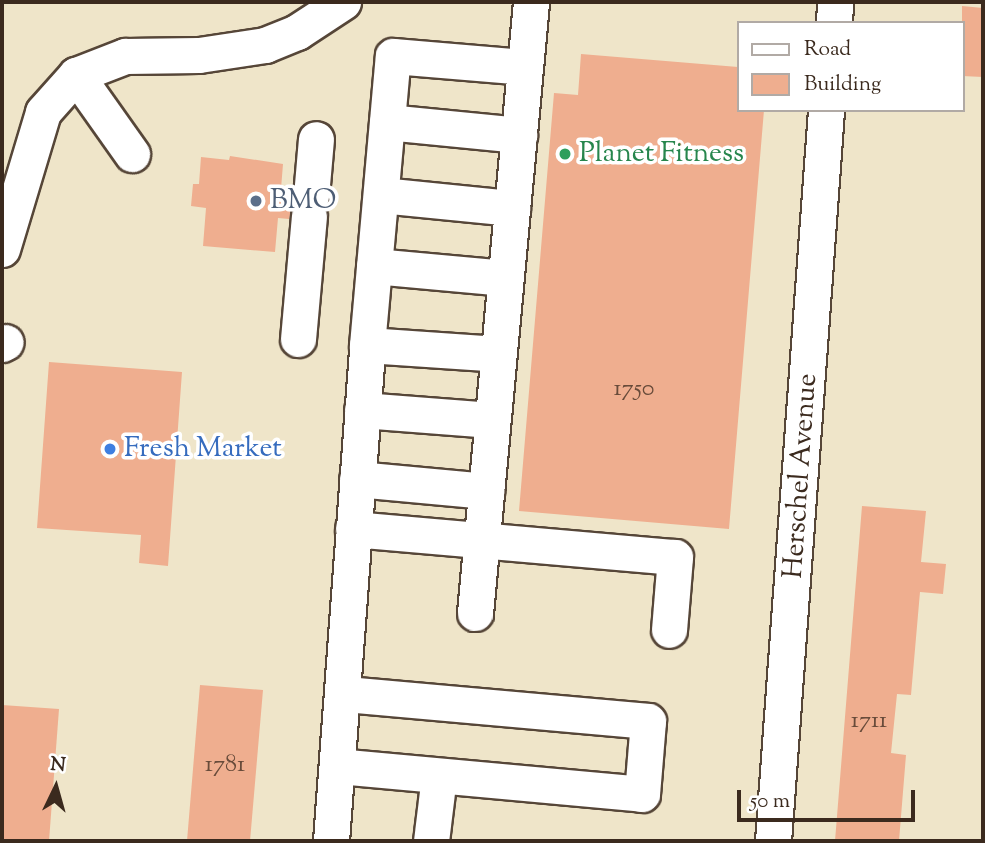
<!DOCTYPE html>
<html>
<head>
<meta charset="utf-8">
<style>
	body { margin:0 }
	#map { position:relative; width:985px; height:843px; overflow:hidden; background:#efe5c9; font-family:"Sorts Mill Goudy",serif }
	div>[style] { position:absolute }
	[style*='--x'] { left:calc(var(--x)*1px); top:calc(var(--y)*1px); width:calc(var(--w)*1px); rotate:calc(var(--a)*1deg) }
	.building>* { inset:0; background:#efae8f }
	.roads { filter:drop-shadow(2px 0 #564638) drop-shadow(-2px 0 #564638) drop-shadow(0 2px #564638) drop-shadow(0 -2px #564638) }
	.minor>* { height:35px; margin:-17.5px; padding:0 17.5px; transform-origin:17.5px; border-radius:17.5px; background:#fff }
	.dots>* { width:19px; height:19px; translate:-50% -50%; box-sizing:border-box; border:4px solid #fff; border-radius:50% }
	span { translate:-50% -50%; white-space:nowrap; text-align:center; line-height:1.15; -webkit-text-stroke:7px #fff; paint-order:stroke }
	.number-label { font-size:24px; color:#684b3a }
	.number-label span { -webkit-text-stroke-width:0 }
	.leisure-label { font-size:28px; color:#27864d }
	.left { translate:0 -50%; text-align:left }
	.service-label { font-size:28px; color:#4e5e75 }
	.shop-label { font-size:28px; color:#366cbe }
	.street-label { font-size:28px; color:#3b2a1e }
	.frame { position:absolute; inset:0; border:4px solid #3b2a1e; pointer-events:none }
	.legend { position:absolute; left:737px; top:21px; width:228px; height:91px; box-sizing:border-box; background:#fff; border:2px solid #b1aaa5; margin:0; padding:9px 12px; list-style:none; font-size:21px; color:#3b2a1e }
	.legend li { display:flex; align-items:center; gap:14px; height:35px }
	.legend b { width:35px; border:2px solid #b1aaa5 }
	.north { position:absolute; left:21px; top:752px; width:70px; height:70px; -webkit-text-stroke:5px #fff; paint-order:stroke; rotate:5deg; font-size:19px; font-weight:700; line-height:28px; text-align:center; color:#3b2a1e }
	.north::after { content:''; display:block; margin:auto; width:24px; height:32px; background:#3b2a1e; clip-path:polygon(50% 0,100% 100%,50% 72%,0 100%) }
	.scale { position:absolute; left:737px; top:790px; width:178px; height:32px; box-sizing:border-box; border:4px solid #3b2a1e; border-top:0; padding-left:9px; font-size:21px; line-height:24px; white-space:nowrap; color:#3b2a1e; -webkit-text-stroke:5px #fff; paint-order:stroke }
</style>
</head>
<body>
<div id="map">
	<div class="building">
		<div style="clip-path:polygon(962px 6px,983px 8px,983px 77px,962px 76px)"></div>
		<div style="clip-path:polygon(581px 54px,738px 67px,738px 110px,764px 110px,729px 529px,519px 511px,554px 93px,578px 95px)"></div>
		<div style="clip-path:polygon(230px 156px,283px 164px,281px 189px,291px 190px,293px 204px,289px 219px,278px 218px,275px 252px,203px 246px,206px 208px,191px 206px,193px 184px,199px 184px,201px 157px,229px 160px)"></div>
		<div style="clip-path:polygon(49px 362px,182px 372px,168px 566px,139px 563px,141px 535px,37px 528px)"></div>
		<div style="clip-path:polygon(862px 506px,926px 511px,921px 562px,946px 564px,943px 594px,920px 592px,911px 695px,897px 694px,891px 753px,906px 755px,899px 841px,835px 841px)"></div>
		<div style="clip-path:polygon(200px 685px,263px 690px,250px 841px,187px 841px)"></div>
		<div style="clip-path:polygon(2px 705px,59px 709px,49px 841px,2px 841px)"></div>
	</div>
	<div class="roads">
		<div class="minor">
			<div style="--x:834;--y:23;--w:21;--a:-87"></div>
			<div style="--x:76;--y:75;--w:97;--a:54.7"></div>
			<div style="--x:387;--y:122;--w:133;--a:5.6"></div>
			<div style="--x:381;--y:195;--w:132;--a:5.7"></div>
			<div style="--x:311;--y:196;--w:57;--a:-85"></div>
			<div style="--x:2;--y:249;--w:143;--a:-73.3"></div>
			<div style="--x:43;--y:112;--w:50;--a:-48.3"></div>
			<div style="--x:76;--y:75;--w:53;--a:-21.2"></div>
			<div style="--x:125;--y:56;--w:74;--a:-0.8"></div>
			<div style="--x:199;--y:55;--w:67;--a:-8.6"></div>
			<div style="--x:265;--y:45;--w:35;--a:-22"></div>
			<div style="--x:297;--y:32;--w:55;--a:-33.1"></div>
			<div style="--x:374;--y:266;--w:132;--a:5.2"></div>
			<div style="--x:298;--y:339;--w:123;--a:-84.9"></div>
			<div style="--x:2;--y:344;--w:4;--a:-27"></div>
			<div style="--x:367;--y:345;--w:131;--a:3.9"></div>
			<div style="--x:362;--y:410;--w:130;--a:4.4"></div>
			<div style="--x:357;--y:479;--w:130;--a:5.3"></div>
			<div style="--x:353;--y:529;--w:323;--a:5"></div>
			<div style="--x:675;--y:557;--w:73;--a:94.7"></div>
			<div style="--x:475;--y:613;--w:614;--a:-84.76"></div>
			<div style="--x:337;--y:766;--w:306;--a:5.2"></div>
			<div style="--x:642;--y:794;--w:73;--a:-85.3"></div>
			<div style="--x:648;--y:721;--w:306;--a:-174.9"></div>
			<div style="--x:331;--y:841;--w:497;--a:-85.8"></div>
			<div style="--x:367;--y:345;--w:290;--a:-84.9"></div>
			<div style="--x:393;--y:56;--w:131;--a:4.8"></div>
			<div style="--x:431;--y:841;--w:65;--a:-83"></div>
			<div style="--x:773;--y:841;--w:733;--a:-85.85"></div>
		</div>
	</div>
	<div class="dots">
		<div style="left:565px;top:154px;background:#2e9e5b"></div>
		<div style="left:256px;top:201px;background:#5c6f8a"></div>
		<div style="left:110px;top:449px;background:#3f7fe0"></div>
	</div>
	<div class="number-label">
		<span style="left:634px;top:390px">1750</span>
		<span style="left:869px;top:722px">1711</span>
		<span style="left:225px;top:766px">1781</span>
	</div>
	<div class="leisure-label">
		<span class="left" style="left:579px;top:154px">Planet Fitness</span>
	</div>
	<div class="service-label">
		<span class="left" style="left:270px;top:201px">BMO</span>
	</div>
	<div class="shop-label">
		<span class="left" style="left:124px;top:449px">Fresh Market</span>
	</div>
	<div class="street-label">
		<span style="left:801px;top:476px;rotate:-86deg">Herschel Avenue</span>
	</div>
	<div class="frame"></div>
	<ul class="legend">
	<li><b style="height:9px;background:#fff"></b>Road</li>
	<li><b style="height:19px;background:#efae8f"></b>Building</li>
	</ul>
	<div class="north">N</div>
	<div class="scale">50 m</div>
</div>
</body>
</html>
